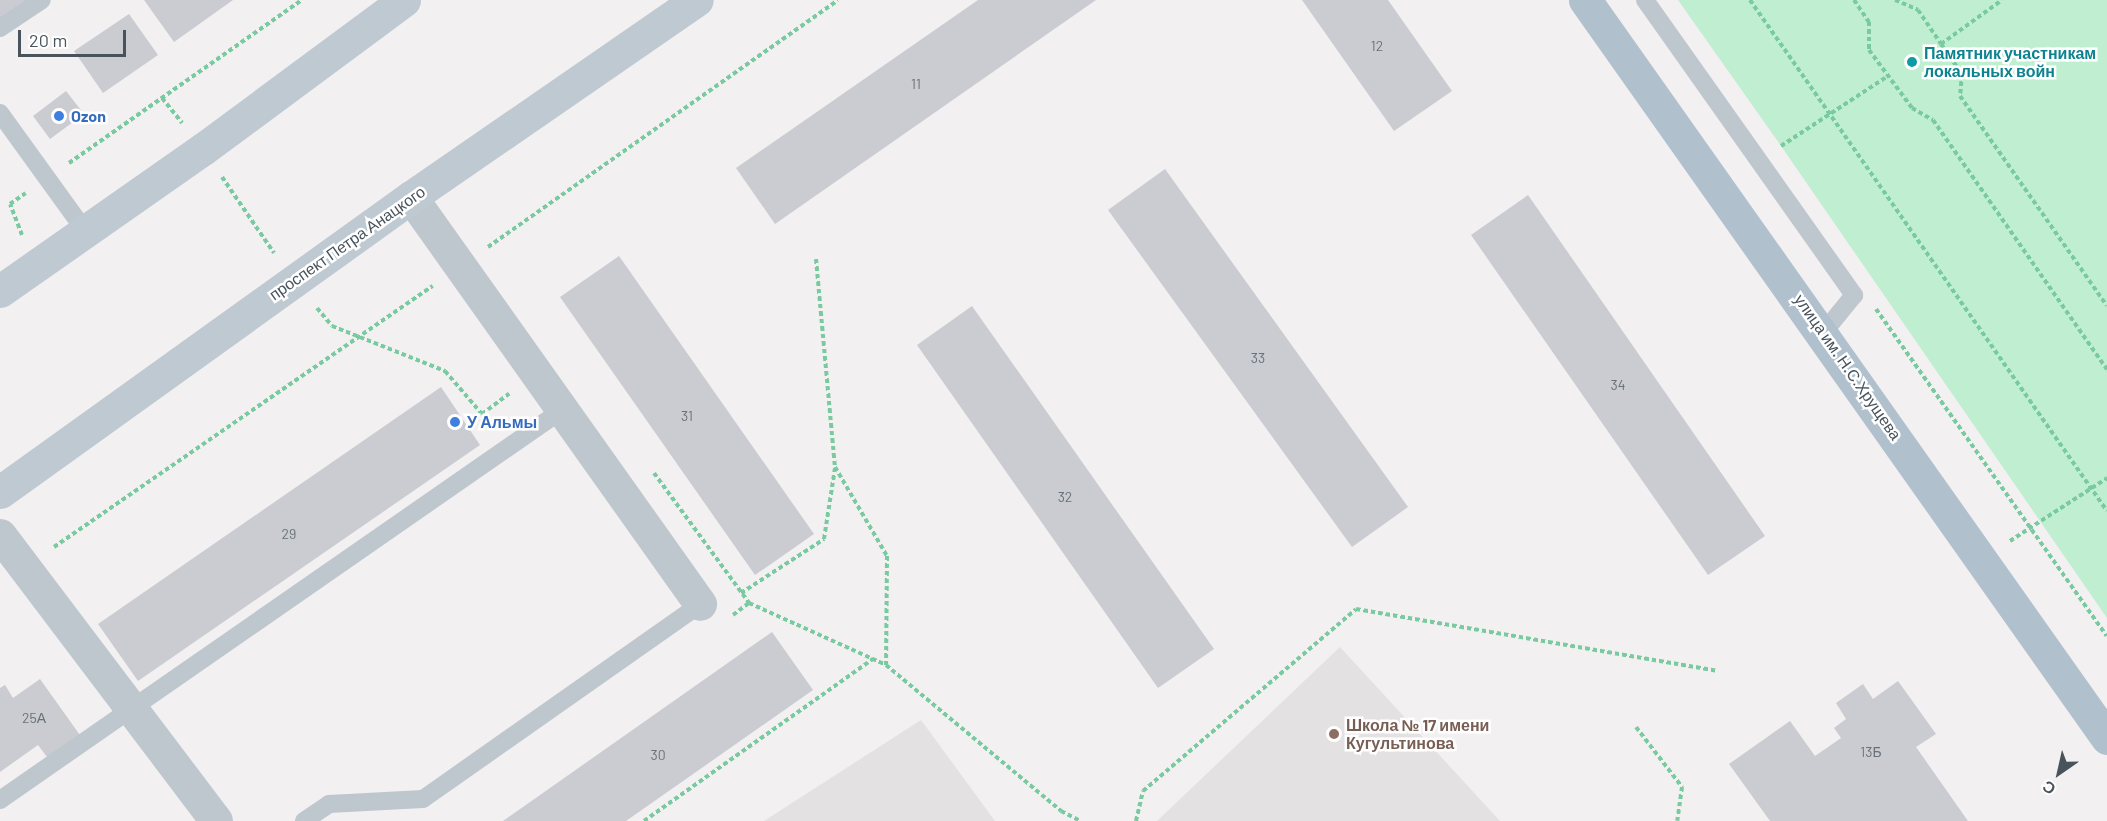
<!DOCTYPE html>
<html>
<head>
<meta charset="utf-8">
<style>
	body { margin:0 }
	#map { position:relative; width:2107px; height:821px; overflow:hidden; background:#f2f0f0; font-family:Barlow,sans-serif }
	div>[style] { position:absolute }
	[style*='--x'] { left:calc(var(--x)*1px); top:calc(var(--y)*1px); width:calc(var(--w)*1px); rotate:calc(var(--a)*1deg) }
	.education>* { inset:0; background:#e3e1e1 }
	.green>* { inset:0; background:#c0eed0 }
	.building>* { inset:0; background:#caccd2 }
	.path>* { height:4px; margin-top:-2px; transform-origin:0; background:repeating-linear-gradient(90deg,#79caa0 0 4.5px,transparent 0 7.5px) }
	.lane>* { height:18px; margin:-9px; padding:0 9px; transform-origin:9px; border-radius:9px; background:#bec7ce }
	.street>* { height:33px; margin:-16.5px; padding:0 16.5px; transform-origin:16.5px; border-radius:16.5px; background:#bec7ce }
	.secondary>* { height:33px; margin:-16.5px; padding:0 16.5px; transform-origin:16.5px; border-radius:16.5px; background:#bec9d2 }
	.primary>* { height:33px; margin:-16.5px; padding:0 16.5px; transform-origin:16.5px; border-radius:16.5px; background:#b0c0cd }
	.dots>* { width:16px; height:16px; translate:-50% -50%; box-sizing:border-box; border:3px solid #fff; border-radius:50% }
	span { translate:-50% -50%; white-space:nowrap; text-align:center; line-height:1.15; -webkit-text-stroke:5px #fff; paint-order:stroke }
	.number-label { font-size:14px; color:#68717a }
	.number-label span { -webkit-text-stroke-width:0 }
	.culture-label { font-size:16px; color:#0d838f; font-weight:700 }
	.left { translate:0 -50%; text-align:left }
	.shop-label { font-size:16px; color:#366cbe; font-weight:700 }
	.street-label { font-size:16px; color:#48535c }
	.education-label { font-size:16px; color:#785e54; font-weight:700 }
	.north { position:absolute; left:2029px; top:743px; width:60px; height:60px; -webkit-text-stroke:4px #fff; paint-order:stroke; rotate:214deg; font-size:16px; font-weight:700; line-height:24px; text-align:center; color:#48535c }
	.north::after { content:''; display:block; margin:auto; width:21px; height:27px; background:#48535c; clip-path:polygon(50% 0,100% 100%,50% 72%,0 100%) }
	.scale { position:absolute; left:18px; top:30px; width:108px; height:27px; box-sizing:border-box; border:3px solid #48535c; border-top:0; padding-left:8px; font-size:18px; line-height:21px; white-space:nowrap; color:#48535c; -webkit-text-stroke:4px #fff; paint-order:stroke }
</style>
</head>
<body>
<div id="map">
	<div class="education">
		<div style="clip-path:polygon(1340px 647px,1500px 821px,1157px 821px)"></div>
		<div style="clip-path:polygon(921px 720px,995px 821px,764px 821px)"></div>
	</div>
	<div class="green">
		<div style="clip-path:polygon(1678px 0,2107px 0,2107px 618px,1781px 146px)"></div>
	</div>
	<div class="building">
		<div style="clip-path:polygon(0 0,30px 0,0 20px)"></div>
		<div style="clip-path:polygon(144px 0,233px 0,174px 42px)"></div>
		<div style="clip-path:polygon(978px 0,1096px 0,775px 224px,736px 168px)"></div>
		<div style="clip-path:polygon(1302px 0,1388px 0,1452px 91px,1394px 131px)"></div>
		<div style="clip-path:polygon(129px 14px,158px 55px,103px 93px,74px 51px)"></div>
		<div style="clip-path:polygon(66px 91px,84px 114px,50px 139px,33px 116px)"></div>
		<div style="clip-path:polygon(1165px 169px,1408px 507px,1352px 547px,1108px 210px)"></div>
		<div style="clip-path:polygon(1528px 195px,1765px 536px,1708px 575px,1471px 235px)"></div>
		<div style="clip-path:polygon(619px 256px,814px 534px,755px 575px,560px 297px)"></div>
		<div style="clip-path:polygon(972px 306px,1214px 649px,1158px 688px,917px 345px)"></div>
		<div style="clip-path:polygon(441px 387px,480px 445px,138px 681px,98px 624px)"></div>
		<div style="clip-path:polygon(772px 632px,813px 690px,626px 821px,503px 821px)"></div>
		<div style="clip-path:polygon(40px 679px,82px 738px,50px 761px,38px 745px,0 772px,0 688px,5px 685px,13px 698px)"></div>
		<div style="clip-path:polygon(1898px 681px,1936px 734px,1916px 747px,1968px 821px,1770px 821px,1729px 764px,1790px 721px,1815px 756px,1841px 738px,1834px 728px,1846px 719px,1836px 703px,1863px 684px,1873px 699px)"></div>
	</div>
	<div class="path">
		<div style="--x:1750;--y:0;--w:623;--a:55.06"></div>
		<div style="--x:1854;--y:0;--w:27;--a:56"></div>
		<div style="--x:1869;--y:22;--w:28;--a:90"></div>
		<div style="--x:1869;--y:50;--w:72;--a:53.4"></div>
		<div style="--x:1912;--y:108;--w:24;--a:30"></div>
		<div style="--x:1933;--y:120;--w:304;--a:55.1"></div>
		<div style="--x:1895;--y:0;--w:25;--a:23"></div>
		<div style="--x:1918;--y:10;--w:41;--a:55.9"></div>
		<div style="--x:1941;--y:44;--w:37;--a:55"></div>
		<div style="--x:1962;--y:74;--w:22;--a:95"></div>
		<div style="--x:1960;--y:96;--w:256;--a:55"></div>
		<div style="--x:1941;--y:44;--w:75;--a:-35.8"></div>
		<div style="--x:162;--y:98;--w:32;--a:51"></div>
		<div style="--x:1781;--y:146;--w:128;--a:-33.2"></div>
		<div style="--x:69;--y:163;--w:284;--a:-35"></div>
		<div style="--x:222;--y:177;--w:92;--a:55.6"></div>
		<div style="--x:22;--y:235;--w:33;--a:-111"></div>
		<div style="--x:10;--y:204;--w:19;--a:-35"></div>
		<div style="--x:488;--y:247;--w:428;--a:-35.2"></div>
		<div style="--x:816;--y:259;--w:209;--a:84.8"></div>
		<div style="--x:835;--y:467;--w:103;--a:59.7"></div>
		<div style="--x:887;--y:556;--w:109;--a:90.5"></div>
		<div style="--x:886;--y:665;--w:228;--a:39.8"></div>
		<div style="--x:1061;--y:811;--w:22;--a:27"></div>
		<div style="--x:317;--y:308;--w:23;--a:50"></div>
		<div style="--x:332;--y:326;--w:122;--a:21.7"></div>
		<div style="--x:445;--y:371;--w:57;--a:49.3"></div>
		<div style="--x:482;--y:414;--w:34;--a:-37"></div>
		<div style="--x:1876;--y:309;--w:400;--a:54.8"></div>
		<div style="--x:654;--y:473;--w:161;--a:53.8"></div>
		<div style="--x:749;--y:603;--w:150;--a:24.3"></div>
		<div style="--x:2010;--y:541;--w:116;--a:-33"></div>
		<div style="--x:54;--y:547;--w:460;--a:-34.6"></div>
		<div style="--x:741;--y:593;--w:99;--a:-33"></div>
		<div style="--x:824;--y:539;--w:72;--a:-81.2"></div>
		<div style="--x:733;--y:615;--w:20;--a:-37"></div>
		<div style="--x:1636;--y:727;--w:76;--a:52.5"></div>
		<div style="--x:1682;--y:787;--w:34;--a:98"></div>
		<div style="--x:644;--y:821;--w:281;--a:-35.3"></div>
		<div style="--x:1136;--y:821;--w:31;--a:-77"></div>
		<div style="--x:1143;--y:791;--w:280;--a:-40.5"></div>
		<div style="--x:1356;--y:609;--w:366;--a:9.7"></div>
	</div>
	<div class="lane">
		<div style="--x:1645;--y:0;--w:362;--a:54.7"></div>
		<div style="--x:1854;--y:295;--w:49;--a:129.2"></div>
		<div style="--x:0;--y:28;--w:50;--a:-33.7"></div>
		<div style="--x:0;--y:113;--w:145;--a:54.2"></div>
		<div style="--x:0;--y:800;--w:684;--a:-34.76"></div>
		<div style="--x:304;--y:821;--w:30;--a:-34"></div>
		<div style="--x:329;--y:804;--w:94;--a:-3"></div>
		<div style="--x:423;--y:799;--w:339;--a:-35.1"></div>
	</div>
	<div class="street">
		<div style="--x:411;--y:197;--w:499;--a:54.6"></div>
		<div style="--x:0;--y:535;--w:358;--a:52.9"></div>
	</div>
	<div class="secondary">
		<div style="--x:0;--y:291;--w:248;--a:-35"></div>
		<div style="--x:203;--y:149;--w:250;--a:-36.5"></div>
		<div style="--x:0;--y:492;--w:506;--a:-35.67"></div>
		<div style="--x:411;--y:197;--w:347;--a:-34.6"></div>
	</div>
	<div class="primary">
		<div style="--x:1585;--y:0;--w:904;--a:54.73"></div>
	</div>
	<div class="dots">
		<div style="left:1912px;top:62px;background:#0f9aa8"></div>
		<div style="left:59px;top:116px;background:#3f7fe0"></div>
		<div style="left:455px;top:422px;background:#3f7fe0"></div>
		<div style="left:1334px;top:734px;background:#8d6e63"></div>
	</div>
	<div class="number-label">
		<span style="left:1377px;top:46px">12</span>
		<span style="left:916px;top:84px">11</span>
		<span style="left:1258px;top:358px">33</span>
		<span style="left:1618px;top:385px">34</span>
		<span style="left:687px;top:416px">31</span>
		<span style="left:1065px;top:497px">32</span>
		<span style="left:289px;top:534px">29</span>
		<span style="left:34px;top:718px">25А</span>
		<span style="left:1871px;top:752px">13Б</span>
		<span style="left:658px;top:755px">30</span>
	</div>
	<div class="culture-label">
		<span class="left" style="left:1924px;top:62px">Памятник участникам<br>локальных войн</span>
	</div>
	<div class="shop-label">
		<span class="left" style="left:71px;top:116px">Ozon</span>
		<span class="left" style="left:467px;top:422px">У Альмы</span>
	</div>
	<div class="street-label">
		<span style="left:347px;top:243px;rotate:-35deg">проспект Петра Анацкого</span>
		<span style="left:1848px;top:367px;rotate:55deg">улица им. Н.С.Хрущева</span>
	</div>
	<div class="education-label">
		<span class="left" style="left:1346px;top:734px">Школа № 17 имени<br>Кугультинова</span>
	</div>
	<div class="north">С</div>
	<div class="scale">20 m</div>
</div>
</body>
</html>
